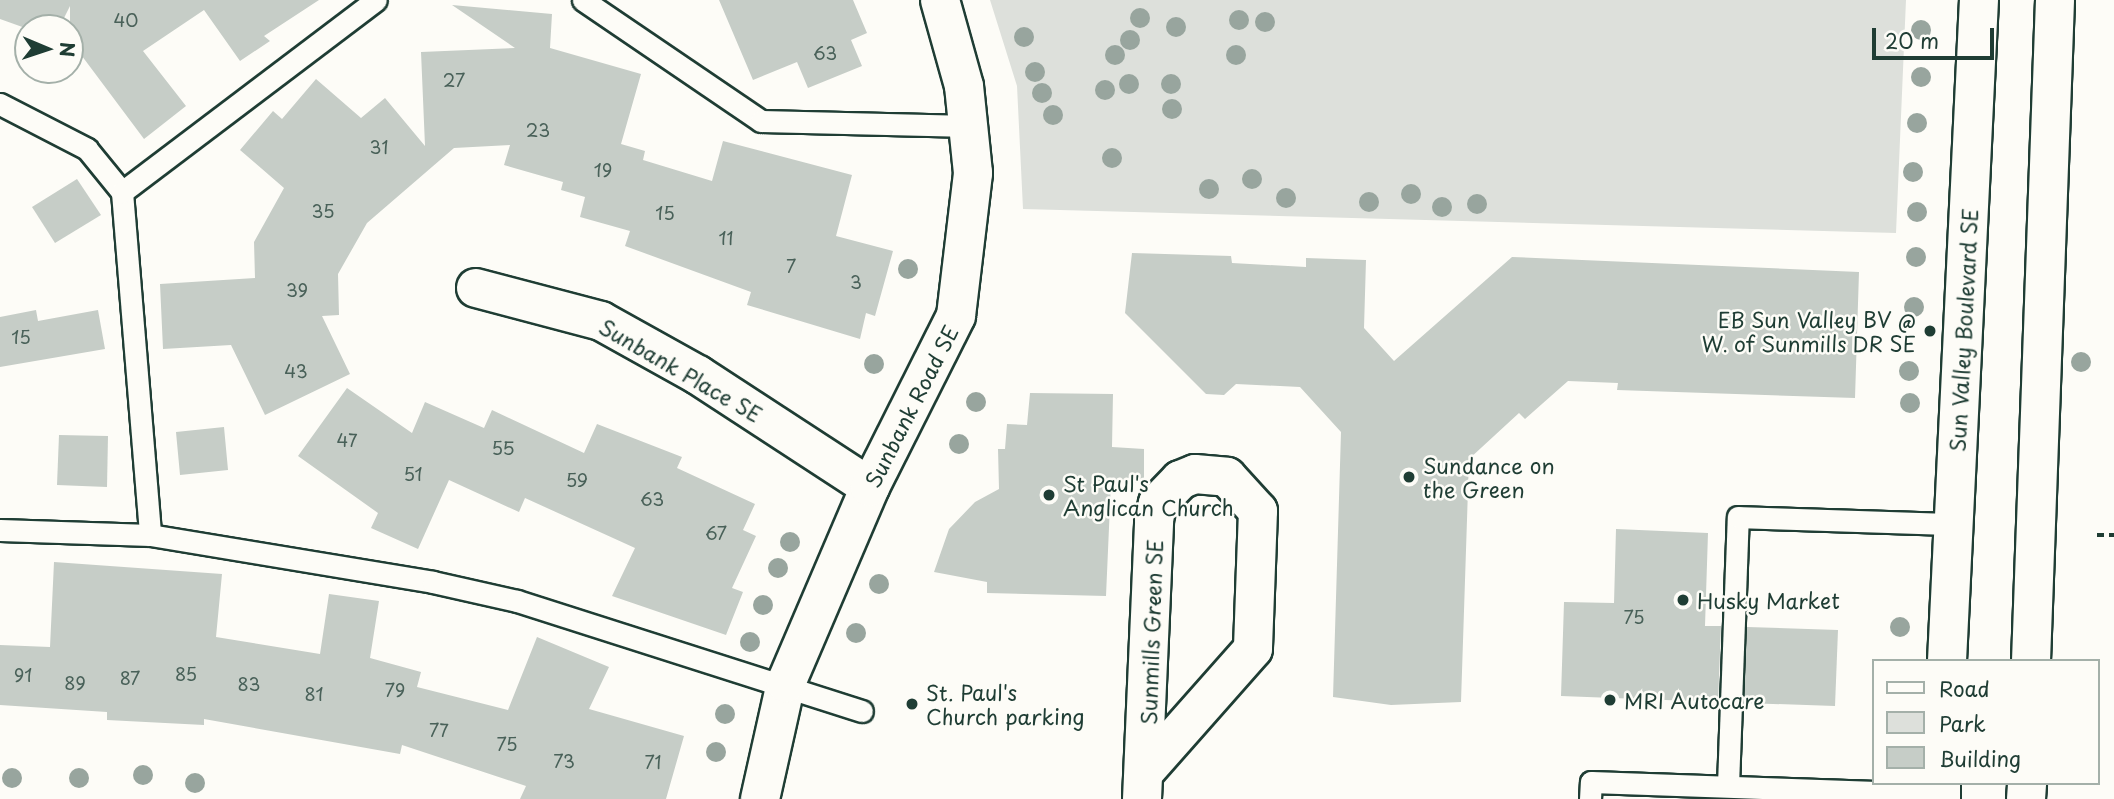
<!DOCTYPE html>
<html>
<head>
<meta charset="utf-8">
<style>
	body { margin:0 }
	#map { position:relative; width:2114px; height:799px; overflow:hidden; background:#fdfcf7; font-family:"Playpen Sans",sans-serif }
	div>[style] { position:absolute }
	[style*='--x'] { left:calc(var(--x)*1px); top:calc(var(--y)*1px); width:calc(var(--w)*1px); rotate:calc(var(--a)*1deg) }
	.green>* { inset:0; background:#dde0db }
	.building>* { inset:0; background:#c6cdc7 }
	.path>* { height:4.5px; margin-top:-2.25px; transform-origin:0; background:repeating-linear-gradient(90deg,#1f3d34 0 7px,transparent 0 12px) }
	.roads { filter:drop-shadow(2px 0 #1f3d34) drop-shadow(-2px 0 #1f3d34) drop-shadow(0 2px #1f3d34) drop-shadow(0 -2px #1f3d34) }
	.service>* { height:21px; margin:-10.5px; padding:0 10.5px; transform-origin:10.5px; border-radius:10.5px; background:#fdfcf7 }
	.minor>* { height:38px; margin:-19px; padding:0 19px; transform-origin:19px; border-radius:19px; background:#fdfcf7 }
	.secondary>* { height:38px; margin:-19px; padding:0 19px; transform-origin:19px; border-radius:19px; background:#fdfcf7 }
	.trees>* { width:20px; height:20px; margin:-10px; border-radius:50%; background:#98a59e }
	.dots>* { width:19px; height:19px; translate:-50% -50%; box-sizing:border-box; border:4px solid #fdfcf7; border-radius:50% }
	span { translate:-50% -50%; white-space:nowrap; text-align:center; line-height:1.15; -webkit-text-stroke:5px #fdfcf7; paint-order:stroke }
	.number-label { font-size:18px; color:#496159 }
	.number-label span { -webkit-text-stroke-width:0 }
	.poi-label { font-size:21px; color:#1f3d34 }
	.right { translate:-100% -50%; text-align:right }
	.left { translate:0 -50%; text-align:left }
	.street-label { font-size:21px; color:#1f3d34 }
	.legend { position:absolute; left:1872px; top:659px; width:228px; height:126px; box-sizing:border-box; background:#fdfcf7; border:2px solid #a4b0a9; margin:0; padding:9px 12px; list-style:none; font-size:21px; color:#1f3d34 }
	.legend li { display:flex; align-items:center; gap:14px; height:35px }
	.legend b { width:35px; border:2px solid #a4b0a9 }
	.north { position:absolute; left:14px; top:14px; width:70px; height:70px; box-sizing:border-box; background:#fdfcf7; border:2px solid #a4b0a9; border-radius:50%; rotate:92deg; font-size:19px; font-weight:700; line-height:28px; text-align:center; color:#1f3d34 }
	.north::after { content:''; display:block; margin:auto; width:24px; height:32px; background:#1f3d34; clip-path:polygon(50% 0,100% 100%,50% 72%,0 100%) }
	.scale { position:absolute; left:1872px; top:28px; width:122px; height:32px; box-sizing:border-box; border:4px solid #1f3d34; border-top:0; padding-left:9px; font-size:21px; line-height:24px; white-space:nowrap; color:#1f3d34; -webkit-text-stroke:5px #fdfcf7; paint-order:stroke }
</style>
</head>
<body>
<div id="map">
	<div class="green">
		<div style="clip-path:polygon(990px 0,1906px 0,1896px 233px,1023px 209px,1017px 86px)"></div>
	</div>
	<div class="building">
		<div style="clip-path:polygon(0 0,319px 0,264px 36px,270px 41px,240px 61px,204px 10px,143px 51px,186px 106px,144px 139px,70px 40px,70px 6px,59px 28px,28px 29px,0 19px)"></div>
		<div style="clip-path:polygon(719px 0,853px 0,867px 33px,851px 40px,862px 66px,808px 88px,797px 62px,753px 80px)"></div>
		<div style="clip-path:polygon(452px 5px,552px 14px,550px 48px,641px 74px,621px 144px,645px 151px,643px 160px,712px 181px,723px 141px,852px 175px,836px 236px,893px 251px,875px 316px,866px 313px,860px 339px,747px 305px,751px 292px,625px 246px,630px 231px,580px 217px,585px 197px,561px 190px,563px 182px,504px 165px,510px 145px,454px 148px,367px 223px,338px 274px,339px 315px,322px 316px,350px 374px,265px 415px,231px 345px,163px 349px,160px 284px,255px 278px,254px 242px,284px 188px,240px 150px,273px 111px,282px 119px,316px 79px,361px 118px,385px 98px,425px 146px,421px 52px,515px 48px)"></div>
		<div style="clip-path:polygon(77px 179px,101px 215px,55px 243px,32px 207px)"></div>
		<div style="clip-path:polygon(1132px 253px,1231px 256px,1232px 263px,1306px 267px,1306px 258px,1366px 260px,1364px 328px,1394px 361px,1512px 257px,1859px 272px,1855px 398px,1617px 390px,1618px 383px,1568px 381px,1525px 419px,1519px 413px,1469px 459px,1461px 702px,1391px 705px,1333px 697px,1341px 432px,1300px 387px,1236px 384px,1224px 395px,1206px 394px,1125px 313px)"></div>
		<div style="clip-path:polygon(36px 310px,38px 321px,98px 310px,105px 349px,0 367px,0 317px)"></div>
		<div style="clip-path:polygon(347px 388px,412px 433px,425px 402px,484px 428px,492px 410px,584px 453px,597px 424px,682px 457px,677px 468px,755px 504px,743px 530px,756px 536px,732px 588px,743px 592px,726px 635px,612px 596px,635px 548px,525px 498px,519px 512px,449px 480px,418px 549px,371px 528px,378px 513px,298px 456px)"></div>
		<div style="clip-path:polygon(1030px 393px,1113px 394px,1112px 447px,1144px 449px,1144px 483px,1111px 482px,1106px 596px,987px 593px,987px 582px,934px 572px,949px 529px,975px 502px,999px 489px,998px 449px,1005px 449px,1007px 424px,1027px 425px)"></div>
		<div style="clip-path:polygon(224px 427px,228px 470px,180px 475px,176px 432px)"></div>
		<div style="clip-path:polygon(59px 435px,108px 436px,107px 487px,57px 485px)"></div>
		<div style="clip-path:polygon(1616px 529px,1708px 533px,1705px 626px,1721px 626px,1718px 702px,1561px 696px,1564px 602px,1614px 603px)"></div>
		<div style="clip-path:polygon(54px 562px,222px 574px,216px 637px,320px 654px,329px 594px,379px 601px,370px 658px,421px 672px,417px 687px,508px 710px,537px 637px,609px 667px,589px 709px,684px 736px,666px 799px,520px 799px,526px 786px,402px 745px,400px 754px,204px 719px,204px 725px,107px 720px,107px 712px,0 705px,0 645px,50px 647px)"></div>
		<div style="clip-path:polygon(1747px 627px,1838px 630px,1835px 706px,1744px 703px)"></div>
	</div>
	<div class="path">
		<div style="--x:2097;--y:535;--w:17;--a:0"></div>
	</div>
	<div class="roads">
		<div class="service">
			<div style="--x:583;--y:0;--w:215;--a:34.2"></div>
			<div style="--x:761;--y:121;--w:209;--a:1.4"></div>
			<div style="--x:0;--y:104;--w:98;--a:27.3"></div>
			<div style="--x:87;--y:149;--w:55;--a:50.9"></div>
			<div style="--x:122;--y:192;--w:344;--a:85.3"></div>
			<div style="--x:122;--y:192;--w:318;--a:-37.1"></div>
			<div style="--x:0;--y:530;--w:150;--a:1.9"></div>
			<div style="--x:150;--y:535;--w:287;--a:9.4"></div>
			<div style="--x:433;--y:582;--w:86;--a:12.7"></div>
			<div style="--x:517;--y:601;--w:362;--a:17.7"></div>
			<div style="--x:1728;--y:785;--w:268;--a:-87.9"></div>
			<div style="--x:1738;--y:517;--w:216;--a:1.9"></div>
			<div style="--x:1590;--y:799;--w:17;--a:-87"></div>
			<div style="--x:1591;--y:782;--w:350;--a:2"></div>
		</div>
		<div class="minor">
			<div style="--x:476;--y:288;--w:129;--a:14.8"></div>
			<div style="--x:601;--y:321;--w:111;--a:29.1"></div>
			<div style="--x:698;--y:375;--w:205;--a:33.1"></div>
			<div style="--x:760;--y:799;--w:119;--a:-77.4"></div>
			<div style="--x:786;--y:683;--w:213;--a:-66.8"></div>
			<div style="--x:870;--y:487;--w:191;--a:-63.3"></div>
			<div style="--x:956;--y:316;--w:144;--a:-83.2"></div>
			<div style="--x:973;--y:173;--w:87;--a:-95.9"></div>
			<div style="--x:964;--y:86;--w:89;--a:-105.6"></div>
			<div style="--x:1142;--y:799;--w:280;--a:-87.5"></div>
			<div style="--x:1154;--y:519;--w:16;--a:-76"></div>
			<div style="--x:1158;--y:503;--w:32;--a:-46"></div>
			<div style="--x:1180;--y:480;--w:16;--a:-22"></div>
			<div style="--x:1195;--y:474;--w:32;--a:5"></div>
			<div style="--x:1227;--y:477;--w:46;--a:47.6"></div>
			<div style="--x:1258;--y:511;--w:138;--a:92.1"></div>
			<div style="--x:1253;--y:649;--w:160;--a:131.5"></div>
		</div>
		<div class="secondary">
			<div style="--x:1947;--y:661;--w:662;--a:-87.23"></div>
			<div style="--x:2031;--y:661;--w:661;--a:-87.92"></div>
			<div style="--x:1941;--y:799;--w:16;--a:-90"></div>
			<div style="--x:2026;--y:799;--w:16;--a:-86"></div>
		</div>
	</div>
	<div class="trees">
		<div style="left:1140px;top:18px"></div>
		<div style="left:1239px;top:20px"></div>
		<div style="left:1265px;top:22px"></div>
		<div style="left:1176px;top:27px"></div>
		<div style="left:1921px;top:30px"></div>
		<div style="left:1024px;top:37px"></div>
		<div style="left:1130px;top:40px"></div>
		<div style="left:1115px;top:55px"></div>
		<div style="left:1236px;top:55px"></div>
		<div style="left:1035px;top:72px"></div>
		<div style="left:1921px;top:77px"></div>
		<div style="left:1129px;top:84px"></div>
		<div style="left:1171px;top:84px"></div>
		<div style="left:1105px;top:90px"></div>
		<div style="left:1042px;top:93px"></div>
		<div style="left:1172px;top:109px"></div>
		<div style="left:1053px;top:115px"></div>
		<div style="left:1917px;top:123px"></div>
		<div style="left:1112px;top:158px"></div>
		<div style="left:1913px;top:172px"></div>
		<div style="left:1252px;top:179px"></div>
		<div style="left:1209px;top:189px"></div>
		<div style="left:1411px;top:194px"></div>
		<div style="left:1286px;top:198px"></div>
		<div style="left:1369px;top:202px"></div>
		<div style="left:1477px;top:204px"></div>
		<div style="left:1442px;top:207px"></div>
		<div style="left:1917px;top:212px"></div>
		<div style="left:1916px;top:257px"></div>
		<div style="left:908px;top:269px"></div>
		<div style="left:1914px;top:307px"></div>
		<div style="left:2081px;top:362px"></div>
		<div style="left:874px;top:364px"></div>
		<div style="left:1909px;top:371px"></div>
		<div style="left:976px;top:402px"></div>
		<div style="left:1910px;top:403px"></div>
		<div style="left:959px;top:444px"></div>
		<div style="left:790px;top:542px"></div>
		<div style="left:778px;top:568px"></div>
		<div style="left:879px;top:584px"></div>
		<div style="left:763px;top:605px"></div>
		<div style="left:1900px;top:627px"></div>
		<div style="left:856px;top:633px"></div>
		<div style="left:750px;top:642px"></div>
		<div style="left:725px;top:714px"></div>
		<div style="left:716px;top:752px"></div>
		<div style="left:143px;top:775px"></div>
		<div style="left:12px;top:778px"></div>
		<div style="left:79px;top:778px"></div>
		<div style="left:195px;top:783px"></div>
	</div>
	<div class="dots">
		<div style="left:1930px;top:331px;background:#1f3d34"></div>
		<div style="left:1409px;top:477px;background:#1f3d34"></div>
		<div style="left:1049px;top:495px;background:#1f3d34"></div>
		<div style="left:1683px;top:600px;background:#1f3d34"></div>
		<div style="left:1610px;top:700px;background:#1f3d34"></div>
		<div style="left:912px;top:704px;background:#1f3d34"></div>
	</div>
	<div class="number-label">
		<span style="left:126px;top:20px">40</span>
		<span style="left:825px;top:53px">63</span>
		<span style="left:454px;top:80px">27</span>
		<span style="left:538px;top:130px">23</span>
		<span style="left:379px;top:147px">31</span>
		<span style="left:603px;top:170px">19</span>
		<span style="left:323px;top:211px">35</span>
		<span style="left:665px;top:213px">15</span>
		<span style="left:726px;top:238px">11</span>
		<span style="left:791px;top:266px">7</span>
		<span style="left:856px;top:282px">3</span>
		<span style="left:297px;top:290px">39</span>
		<span style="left:21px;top:337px">15</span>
		<span style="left:296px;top:371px">43</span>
		<span style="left:347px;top:440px">47</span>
		<span style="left:503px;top:448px">55</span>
		<span style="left:413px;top:474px">51</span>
		<span style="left:577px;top:480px">59</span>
		<span style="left:652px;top:499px">63</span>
		<span style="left:716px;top:533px">67</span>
		<span style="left:1634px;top:617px">75</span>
		<span style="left:186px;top:674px">85</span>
		<span style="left:23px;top:675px">91</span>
		<span style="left:130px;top:678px">87</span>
		<span style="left:75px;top:683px">89</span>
		<span style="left:249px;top:684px">83</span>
		<span style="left:395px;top:690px">79</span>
		<span style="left:314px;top:694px">81</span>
		<span style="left:439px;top:730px">77</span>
		<span style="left:507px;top:744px">75</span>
		<span style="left:564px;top:761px">73</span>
		<span style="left:653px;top:762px">71</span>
	</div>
	<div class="poi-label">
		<span class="right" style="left:1916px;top:331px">EB Sun Valley BV @<br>W. of Sunmills DR SE</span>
		<span class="left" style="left:1423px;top:477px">Sundance on<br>the Green</span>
		<span class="left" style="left:1063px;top:495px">St Paul's<br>Anglican Church</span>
		<span class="left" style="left:1697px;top:600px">Husky Market</span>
		<span class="left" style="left:926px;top:704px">St. Paul's<br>Church parking</span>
		<span class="left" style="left:1624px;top:700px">MRI Autocare</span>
	</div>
	<div class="street-label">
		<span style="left:1963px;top:330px;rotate:-87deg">Sun Valley Boulevard SE</span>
		<span style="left:681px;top:370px;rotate:30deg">Sunbank Place SE</span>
		<span style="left:911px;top:406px;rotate:-63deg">Sunbank Road SE</span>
		<span style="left:1151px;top:632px;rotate:-88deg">Sunmills Green SE</span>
	</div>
	<ul class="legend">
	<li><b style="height:9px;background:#fdfcf7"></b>Road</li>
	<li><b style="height:19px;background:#dde0db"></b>Park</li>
	<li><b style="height:19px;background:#c6cdc7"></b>Building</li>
	</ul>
	<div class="north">N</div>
	<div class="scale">20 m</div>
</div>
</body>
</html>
